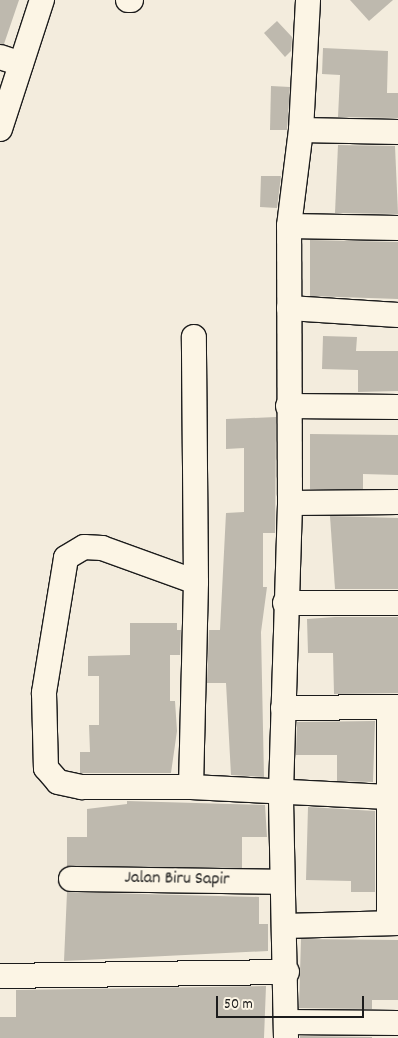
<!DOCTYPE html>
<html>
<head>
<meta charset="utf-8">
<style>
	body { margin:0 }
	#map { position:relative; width:398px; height:1038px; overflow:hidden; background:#f3ecdd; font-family:Dekko,sans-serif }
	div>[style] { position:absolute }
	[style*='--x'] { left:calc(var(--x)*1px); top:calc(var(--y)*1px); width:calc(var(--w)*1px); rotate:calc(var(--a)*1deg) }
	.building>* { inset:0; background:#beb9ae }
	.roads { filter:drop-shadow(1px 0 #1c1c1c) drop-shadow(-1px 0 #1c1c1c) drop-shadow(0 1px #1c1c1c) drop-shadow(0 -1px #1c1c1c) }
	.street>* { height:24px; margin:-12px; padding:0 12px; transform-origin:12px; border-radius:12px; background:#fcf5e5 }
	span { translate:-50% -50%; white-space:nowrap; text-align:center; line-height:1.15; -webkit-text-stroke:4px #fcf5e5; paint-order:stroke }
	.street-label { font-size:18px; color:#1c1c1c }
	.scale { position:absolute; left:216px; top:996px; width:148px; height:22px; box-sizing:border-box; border:2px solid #1c1c1c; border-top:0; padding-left:6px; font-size:15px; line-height:18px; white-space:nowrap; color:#1c1c1c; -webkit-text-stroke:4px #fcf5e5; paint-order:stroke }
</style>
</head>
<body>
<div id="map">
	<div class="building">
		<div style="clip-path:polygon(0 0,19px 0,4px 44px,0 44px)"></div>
		<div style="clip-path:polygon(350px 0,393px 0,369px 21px)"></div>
		<div style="clip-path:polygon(277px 21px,292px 37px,291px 51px,285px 57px,264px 33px)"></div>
		<div style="clip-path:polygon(323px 48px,388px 51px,387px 93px,398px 93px,398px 118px,338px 117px,340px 75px,322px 74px)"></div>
		<div style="clip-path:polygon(271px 86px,290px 87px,287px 130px,270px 130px)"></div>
		<div style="clip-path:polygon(338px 145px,395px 146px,398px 214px,335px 213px)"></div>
		<div style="clip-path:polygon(261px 176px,281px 176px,277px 208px,260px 207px)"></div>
		<div style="clip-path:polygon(310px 240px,398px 242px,398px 299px,310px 296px)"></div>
		<div style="clip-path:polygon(323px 336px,357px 337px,356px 351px,398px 351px,398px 391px,358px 392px,358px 370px,322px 369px)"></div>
		<div style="clip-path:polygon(276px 417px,275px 533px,263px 533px,263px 587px,267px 587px,261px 632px,264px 777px,231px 775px,226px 683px,207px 683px,209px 630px,220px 630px,226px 513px,244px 512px,244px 448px,226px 449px,226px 419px)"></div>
		<div style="clip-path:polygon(310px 434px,398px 435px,398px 475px,363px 474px,363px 489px,310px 489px)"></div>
		<div style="clip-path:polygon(330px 516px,398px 518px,398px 589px,335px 589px)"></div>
		<div style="clip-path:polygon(335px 617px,398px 617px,398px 693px,334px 694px,333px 653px,308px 653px,307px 619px)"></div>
		<div style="clip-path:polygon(130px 623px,177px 623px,177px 630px,181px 630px,180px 655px,170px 655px,170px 701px,175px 701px,177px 731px,171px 773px,80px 773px,80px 752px,90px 752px,89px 725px,99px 725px,99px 676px,88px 676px,88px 656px,130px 655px)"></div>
		<div style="clip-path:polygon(375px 721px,373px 782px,337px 781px,337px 755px,296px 755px,297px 722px)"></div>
		<div style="clip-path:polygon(127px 801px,265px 805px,267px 837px,242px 837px,242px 868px,67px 866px,67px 837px,87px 837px,87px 809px,127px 804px)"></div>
		<div style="clip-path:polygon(308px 807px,375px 811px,375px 892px,351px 892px,351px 881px,306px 880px)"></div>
		<div style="clip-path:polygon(67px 892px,259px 897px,259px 924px,268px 924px,268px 951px,64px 961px)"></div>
		<div style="clip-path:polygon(301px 939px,398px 940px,398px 1000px,372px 1000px,372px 1009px,299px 1008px)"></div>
		<div style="clip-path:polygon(266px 986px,264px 1038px,0 1038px,0 1017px,16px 1017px,16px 990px)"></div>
		<div style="clip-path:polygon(300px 1036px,372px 1037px,372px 1038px,300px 1038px)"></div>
	</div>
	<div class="roads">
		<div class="street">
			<div style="--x:128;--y:0;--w:3;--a:0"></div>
			<div style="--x:0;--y:57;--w:22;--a:18"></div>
			<div style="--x:0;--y:129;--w:136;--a:-72"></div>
			<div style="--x:301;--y:130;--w:97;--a:1.2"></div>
			<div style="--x:289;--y:226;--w:109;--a:1.1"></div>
			<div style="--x:289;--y:308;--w:109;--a:3.7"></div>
			<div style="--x:288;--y:406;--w:110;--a:0.5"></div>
			<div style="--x:290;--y:503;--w:108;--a:-0.5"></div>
			<div style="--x:196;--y:582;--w:100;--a:-160.1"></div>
			<div style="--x:102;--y:548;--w:18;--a:-177"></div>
			<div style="--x:84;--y:547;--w:21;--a:149"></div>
			<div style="--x:66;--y:558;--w:137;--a:99.3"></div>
			<div style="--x:44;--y:693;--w:75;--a:88.5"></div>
			<div style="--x:46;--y:768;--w:18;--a:49"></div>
			<div style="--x:58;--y:782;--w:25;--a:12"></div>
			<div style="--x:82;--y:787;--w:109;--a:0"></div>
			<div style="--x:191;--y:787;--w:197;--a:2.9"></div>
			<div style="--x:285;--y:603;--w:113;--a:0"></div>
			<div style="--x:283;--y:708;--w:115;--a:-0.5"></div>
			<div style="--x:191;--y:787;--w:205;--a:-88.6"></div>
			<div style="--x:196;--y:582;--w:245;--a:-90.5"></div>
			<div style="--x:71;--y:879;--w:211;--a:0.8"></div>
			<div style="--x:389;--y:923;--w:216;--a:-90"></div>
			<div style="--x:284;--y:926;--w:114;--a:-1.5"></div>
			<div style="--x:0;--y:976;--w:287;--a:-0.8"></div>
			<div style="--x:286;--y:1022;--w:112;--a:0.5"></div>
			<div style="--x:286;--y:1038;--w:247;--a:-91.2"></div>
			<div style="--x:281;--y:791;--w:288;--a:-88.2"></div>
			<div style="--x:290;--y:503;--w:277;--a:-90.2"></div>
			<div style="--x:289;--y:226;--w:97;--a:-82.9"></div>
			<div style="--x:301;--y:130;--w:130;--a:-86.9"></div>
		</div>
	</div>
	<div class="street-label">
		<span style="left:177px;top:880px;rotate:1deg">Jalan Biru Sapir</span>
	</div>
	<div class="scale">50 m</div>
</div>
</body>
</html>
